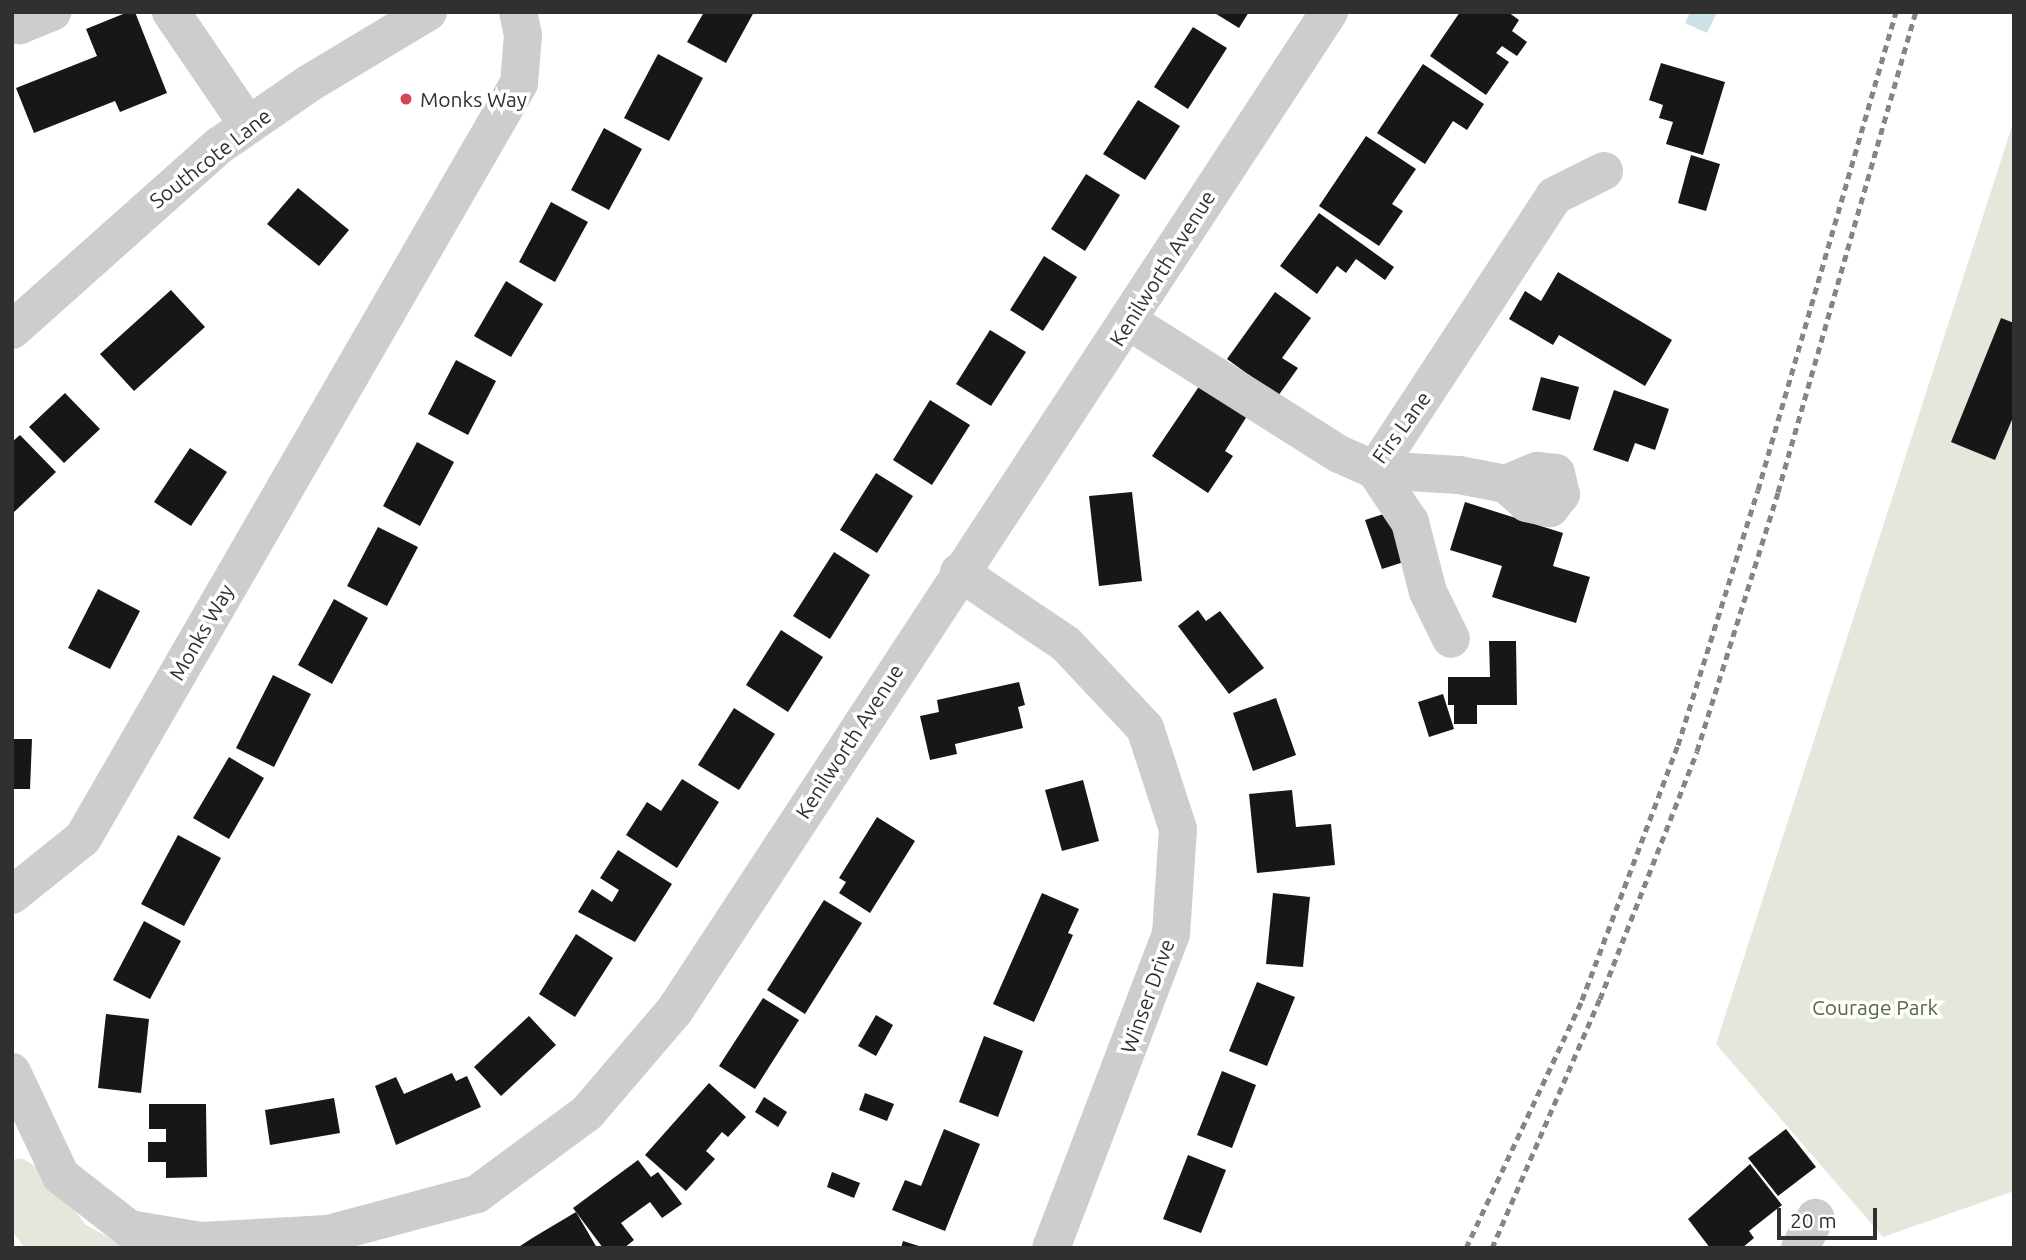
<!DOCTYPE html>
<html>
<head>
<meta charset="utf-8">
<style>
	body { margin:0 }
	#map { position:relative; width:2026px; height:1260px; overflow:hidden; background:#fff; font-family:Ubuntu,sans-serif }
	div>[style] { position:absolute }
	[style*='--x'] { left:calc(var(--x)*1px); top:calc(var(--y)*1px); width:calc(var(--w)*1px); rotate:calc(var(--a)*1deg) }
	.green>* { inset:0; background:#e4e8dc }
	.water>* { inset:0; background:#cde1e9 }
	.building>* { inset:0; background:#171717 }
	.minor>* { height:38px; margin:-19px; padding:0 19px; transform-origin:19px; border-radius:19px; background:#cdcdcd }
	.rail>* { height:5px; margin-top:-2.5px; transform-origin:0; background:repeating-linear-gradient(90deg,#858585 0 7px,transparent 0 12px) }
	.dots>* { width:19px; height:19px; translate:-50% -50%; box-sizing:border-box; border:4px solid #fff; border-radius:50% }
	span { translate:-50% -50%; white-space:nowrap; text-align:center; line-height:1.15; -webkit-text-stroke:7px #fff; paint-order:stroke }
	.poi-label { font-size:21px; color:#303030 }
	.left { translate:0 -50%; text-align:left }
	.street-label { font-size:21px; color:#303030 }
	.park-label { font-size:21px; color:#566841 }
	.frame { position:absolute; inset:0; border:14px solid #303030; pointer-events:none }
	.scale { position:absolute; left:1777px; top:1208px; width:100px; height:32px; box-sizing:border-box; border:4px solid #303030; border-top:0; padding-left:9px; font-size:21px; line-height:24px; white-space:nowrap; color:#303030; -webkit-text-stroke:5px #fff; paint-order:stroke }
</style>
</head>
<body>
<div id="map">
	<div class="green">
		<div style="clip-path:polygon(2014px 120px,2014px 1191px,1883px 1237px,1716px 1044px)"></div>
		<div style="clip-path:polygon(22px 1158px,42px 1170px,86px 1225px,128px 1248px,25px 1248px,12px 1231px,12px 1160px)"></div>
	</div>
	<div class="water">
		<div style="clip-path:polygon(1690px 12px,1717px 12px,1707px 33px,1685px 23px)"></div>
	</div>
	<div class="building">
		<div style="clip-path:polygon(128px 12px,135px 12px,167px 93px,120px 112px,115px 101px,34px 133px,16px 88px,97px 56px,86px 29px)"></div>
		<div style="clip-path:polygon(704px 12px,754px 12px,726px 63px,687px 42px)"></div>
		<div style="clip-path:polygon(1213px 12px,1249px 12px,1239px 28px)"></div>
		<div style="clip-path:polygon(1460px 12px,1508px 12px,1519px 20px,1512px 31px,1527px 42px,1517px 56px,1502px 46px,1496px 53px,1509px 62px,1486px 95px,1430px 56px)"></div>
		<div style="clip-path:polygon(1193px 27px,1227px 48px,1188px 109px,1154px 87px)"></div>
		<div style="clip-path:polygon(658px 54px,703px 78px,669px 141px,624px 118px)"></div>
		<div style="clip-path:polygon(1661px 63px,1725px 82px,1703px 155px,1666px 144px,1673px 122px,1659px 118px,1663px 105px,1649px 100px)"></div>
		<div style="clip-path:polygon(1423px 64px,1484px 104px,1467px 130px,1453px 121px,1425px 164px,1377px 133px)"></div>
		<div style="clip-path:polygon(1138px 100px,1180px 126px,1145px 180px,1103px 154px)"></div>
		<div style="clip-path:polygon(604px 128px,642px 149px,609px 210px,571px 190px)"></div>
		<div style="clip-path:polygon(1366px 136px,1416px 169px,1392px 204px,1403px 211px,1379px 246px,1319px 206px)"></div>
		<div style="clip-path:polygon(1691px 155px,1720px 164px,1706px 211px,1678px 203px)"></div>
		<div style="clip-path:polygon(1086px 174px,1120px 195px,1085px 251px,1051px 229px)"></div>
		<div style="clip-path:polygon(298px 188px,349px 230px,319px 266px,267px 224px)"></div>
		<div style="clip-path:polygon(551px 202px,588px 222px,555px 282px,519px 262px)"></div>
		<div style="clip-path:polygon(1319px 213px,1394px 267px,1385px 280px,1356px 259px,1346px 273px,1337px 266px,1317px 294px,1280px 266px)"></div>
		<div style="clip-path:polygon(1044px 256px,1077px 277px,1043px 331px,1010px 310px)"></div>
		<div style="clip-path:polygon(1558px 272px,1672px 340px,1645px 386px,1559px 335px,1553px 345px,1509px 319px,1525px 291px,1541px 301px)"></div>
		<div style="clip-path:polygon(506px 281px,543px 304px,511px 357px,474px 336px)"></div>
		<div style="clip-path:polygon(171px 290px,205px 327px,134px 391px,100px 354px)"></div>
		<div style="clip-path:polygon(1275px 292px,1311px 318px,1282px 358px,1298px 368px,1278px 396px,1227px 359px)"></div>
		<div style="clip-path:polygon(2001px 318px,2014px 323px,2014px 415px,1995px 460px,1951px 442px)"></div>
		<div style="clip-path:polygon(990px 330px,1026px 352px,991px 406px,956px 384px)"></div>
		<div style="clip-path:polygon(456px 360px,496px 381px,468px 435px,428px 414px)"></div>
		<div style="clip-path:polygon(1541px 377px,1579px 387px,1570px 420px,1532px 410px)"></div>
		<div style="clip-path:polygon(1202px 382px,1249px 413px,1225px 451px,1233px 456px,1208px 493px,1152px 456px)"></div>
		<div style="clip-path:polygon(1614px 390px,1669px 409px,1655px 450px,1635px 443px,1628px 462px,1593px 450px)"></div>
		<div style="clip-path:polygon(65px 393px,100px 429px,64px 463px,29px 427px)"></div>
		<div style="clip-path:polygon(930px 400px,970px 425px,932px 485px,893px 460px)"></div>
		<div style="clip-path:polygon(20px 435px,56px 472px,12px 514px,12px 442px)"></div>
		<div style="clip-path:polygon(417px 442px,454px 462px,420px 526px,383px 506px)"></div>
		<div style="clip-path:polygon(190px 448px,227px 472px,191px 526px,154px 502px)"></div>
		<div style="clip-path:polygon(876px 473px,913px 496px,877px 553px,840px 530px)"></div>
		<div style="clip-path:polygon(1132px 492px,1142px 581px,1099px 586px,1089px 496px)"></div>
		<div style="clip-path:polygon(1465px 502px,1563px 533px,1553px 566px,1590px 577px,1576px 623px,1492px 597px,1502px 566px,1450px 550px)"></div>
		<div style="clip-path:polygon(1393px 511px,1410px 560px,1382px 569px,1365px 520px)"></div>
		<div style="clip-path:polygon(378px 527px,418px 547px,387px 606px,347px 586px)"></div>
		<div style="clip-path:polygon(834px 552px,870px 575px,830px 639px,793px 616px)"></div>
		<div style="clip-path:polygon(98px 589px,140px 611px,110px 669px,68px 648px)"></div>
		<div style="clip-path:polygon(334px 599px,368px 618px,332px 684px,298px 665px)"></div>
		<div style="clip-path:polygon(1198px 610px,1206px 621px,1220px 611px,1264px 668px,1229px 694px,1178px 626px)"></div>
		<div style="clip-path:polygon(781px 630px,823px 657px,788px 712px,746px 685px)"></div>
		<div style="clip-path:polygon(1489px 641px,1516px 641px,1517px 705px,1477px 705px,1477px 724px,1454px 724px,1454px 705px,1448px 705px,1448px 677px,1490px 677px)"></div>
		<div style="clip-path:polygon(273px 675px,311px 694px,274px 767px,236px 748px)"></div>
		<div style="clip-path:polygon(1019px 682px,1025px 705px,1018px 707px,1023px 728px,955px 744px,957px 754px,930px 760px,920px 716px,939px 712px,937px 700px)"></div>
		<div style="clip-path:polygon(1443px 694px,1454px 729px,1429px 737px,1418px 702px)"></div>
		<div style="clip-path:polygon(1276px 698px,1296px 755px,1253px 771px,1233px 713px)"></div>
		<div style="clip-path:polygon(734px 708px,775px 734px,739px 790px,698px 765px)"></div>
		<div style="clip-path:polygon(12px 739px,32px 739px,30px 789px,12px 789px)"></div>
		<div style="clip-path:polygon(229px 757px,264px 778px,229px 839px,193px 818px)"></div>
		<div style="clip-path:polygon(682px 779px,719px 802px,677px 868px,626px 835px,647px 802px,661px 811px)"></div>
		<div style="clip-path:polygon(1083px 780px,1099px 841px,1062px 851px,1045px 790px)"></div>
		<div style="clip-path:polygon(1292px 790px,1296px 827px,1331px 824px,1335px 865px,1257px 873px,1249px 794px)"></div>
		<div style="clip-path:polygon(877px 817px,915px 841px,870px 913px,839px 893px,846px 882px,839px 878px)"></div>
		<div style="clip-path:polygon(178px 835px,221px 858px,184px 926px,141px 904px)"></div>
		<div style="clip-path:polygon(618px 850px,672px 884px,635px 942px,578px 912px,592px 889px,612px 902px,619px 890px,600px 878px)"></div>
		<div style="clip-path:polygon(1042px 893px,1079px 909px,1068px 933px,1073px 935px,1034px 1022px,993px 1004px)"></div>
		<div style="clip-path:polygon(1273px 893px,1310px 897px,1303px 967px,1266px 964px)"></div>
		<div style="clip-path:polygon(824px 900px,862px 923px,805px 1014px,767px 990px)"></div>
		<div style="clip-path:polygon(144px 921px,181px 941px,150px 999px,113px 980px)"></div>
		<div style="clip-path:polygon(576px 934px,613px 958px,575px 1017px,539px 994px)"></div>
		<div style="clip-path:polygon(1257px 982px,1295px 997px,1267px 1066px,1229px 1051px)"></div>
		<div style="clip-path:polygon(763px 998px,799px 1020px,755px 1089px,719px 1066px)"></div>
		<div style="clip-path:polygon(106px 1014px,149px 1019px,141px 1093px,98px 1088px)"></div>
		<div style="clip-path:polygon(876px 1015px,893px 1025px,876px 1056px,858px 1046px)"></div>
		<div style="clip-path:polygon(529px 1016px,556px 1045px,501px 1096px,474px 1067px)"></div>
		<div style="clip-path:polygon(984px 1036px,1023px 1051px,998px 1117px,959px 1102px)"></div>
		<div style="clip-path:polygon(1222px 1071px,1256px 1085px,1232px 1148px,1197px 1135px)"></div>
		<div style="clip-path:polygon(452px 1073px,456px 1081px,467px 1076px,481px 1107px,396px 1145px,375px 1086px,396px 1077px,404px 1094px)"></div>
		<div style="clip-path:polygon(709px 1083px,746px 1117px,728px 1137px,722px 1132px,706px 1151px,715px 1159px,686px 1191px,645px 1155px)"></div>
		<div style="clip-path:polygon(865px 1093px,894px 1104px,887px 1121px,859px 1110px)"></div>
		<div style="clip-path:polygon(764px 1097px,787px 1112px,778px 1127px,755px 1112px)"></div>
		<div style="clip-path:polygon(334px 1098px,340px 1133px,270px 1145px,265px 1110px)"></div>
		<div style="clip-path:polygon(149px 1104px,206px 1104px,207px 1177px,166px 1178px,166px 1162px,148px 1162px,148px 1142px,166px 1142px,166px 1129px,149px 1129px)"></div>
		<div style="clip-path:polygon(944px 1129px,980px 1144px,945px 1231px,892px 1210px,905px 1180px,921px 1186px)"></div>
		<div style="clip-path:polygon(1786px 1129px,1816px 1167px,1778px 1196px,1748px 1158px)"></div>
		<div style="clip-path:polygon(1188px 1155px,1226px 1170px,1201px 1233px,1163px 1219px)"></div>
		<div style="clip-path:polygon(638px 1160px,651px 1177px,658px 1172px,682px 1204px,662px 1218px,650px 1202px,621px 1223px,634px 1240px,624px 1248px,603px 1248px,573px 1208px)"></div>
		<div style="clip-path:polygon(1750px 1164px,1782px 1205px,1749px 1231px,1754px 1238px,1742px 1248px,1710px 1248px,1688px 1219px)"></div>
		<div style="clip-path:polygon(832px 1172px,860px 1183px,854px 1198px,827px 1187px)"></div>
		<div style="clip-path:polygon(576px 1212px,597px 1248px,517px 1248px,534px 1237px)"></div>
		<div style="clip-path:polygon(903px 1241px,922px 1247px,922px 1248px,901px 1248px)"></div>
	</div>
	<div class="minor">
		<div style="--x:16;--y:12;--w:14;--a:73"></div>
		<div style="--x:20;--y:25;--w:35;--a:-22"></div>
		<div style="--x:171;--y:12;--w:137;--a:55.7"></div>
		<div style="--x:1130;--y:322;--w:247;--a:32.3"></div>
		<div style="--x:1339;--y:454;--w:39;--a:24"></div>
		<div style="--x:1375;--y:470;--w:327;--a:-56.8"></div>
		<div style="--x:1554;--y:196;--w:56;--a:-26.6"></div>
		<div style="--x:12;--y:330;--w:278;--a:-41.7"></div>
		<div style="--x:220;--y:145;--w:107;--a:-34.7"></div>
		<div style="--x:308;--y:84;--w:140;--a:-31"></div>
		<div style="--x:1375;--y:470;--w:84;--a:3.4"></div>
		<div style="--x:1459;--y:475;--w:48;--a:10.8"></div>
		<div style="--x:1506;--y:484;--w:34;--a:-23"></div>
		<div style="--x:1537;--y:471;--w:19;--a:6"></div>
		<div style="--x:1556;--y:473;--w:22;--a:77"></div>
		<div style="--x:1561;--y:494;--w:18;--a:128"></div>
		<div style="--x:1550;--y:508;--w:24;--a:-168"></div>
		<div style="--x:1527;--y:503;--w:28;--a:-138"></div>
		<div style="--x:1375;--y:470;--w:63;--a:56.1"></div>
		<div style="--x:1410;--y:522;--w:72;--a:75.6"></div>
		<div style="--x:1428;--y:592;--w:52;--a:63.9"></div>
		<div style="--x:959;--y:572;--w:129;--a:33.9"></div>
		<div style="--x:1066;--y:644;--w:115;--a:46.8"></div>
		<div style="--x:1145;--y:728;--w:106;--a:71.9"></div>
		<div style="--x:1178;--y:829;--w:105;--a:93.8"></div>
		<div style="--x:1171;--y:934;--w:336;--a:110.9"></div>
		<div style="--x:12;--y:895;--w:91;--a:-38.8"></div>
		<div style="--x:83;--y:838;--w:872;--a:-59.99"></div>
		<div style="--x:519;--y:83;--w:48;--a:-85.2"></div>
		<div style="--x:523;--y:35;--w:24;--a:-102"></div>
		<div style="--x:12;--y:1072;--w:115;--a:64.8"></div>
		<div style="--x:61;--y:1176;--w:86;--a:37.9"></div>
		<div style="--x:129;--y:1229;--w:73;--a:9.5"></div>
		<div style="--x:201;--y:1241;--w:11;--a:41"></div>
		<div style="--x:201;--y:1241;--w:127;--a:-3.2"></div>
		<div style="--x:328;--y:1234;--w:154;--a:-15"></div>
		<div style="--x:477;--y:1194;--w:137;--a:-36.4"></div>
		<div style="--x:587;--y:1113;--w:135;--a:-49.5"></div>
		<div style="--x:675;--y:1010;--w:1193;--a:-56.76"></div>
		<div style="--x:1800;--y:1248;--w:34;--a:-63"></div>
	</div>
	<div class="rail">
		<div style="--x:1466;--y:1248;--w:274;--a:-64.9"></div>
		<div style="--x:1582;--y:1000;--w:272;--a:-69.4"></div>
		<div style="--x:1678;--y:745;--w:267;--a:-72.6"></div>
		<div style="--x:1758;--y:490;--w:498;--a:-73.9"></div>
		<div style="--x:1492;--y:1248;--w:271;--a:-66.6"></div>
		<div style="--x:1600;--y:999;--w:266;--a:-68.6"></div>
		<div style="--x:1697;--y:751;--w:271;--a:-72.6"></div>
		<div style="--x:1778;--y:492;--w:499;--a:-74"></div>
	</div>
	<div class="dots">
		<div style="left:406px;top:99px;background:#d54359"></div>
	</div>
	<div class="poi-label">
		<span class="left" style="left:420px;top:99px">Monks Way</span>
	</div>
	<div class="street-label">
		<span style="left:210px;top:158px;rotate:-38deg">Southcote Lane</span>
		<span style="left:1162px;top:268px;rotate:-58deg">Kenilworth Avenue</span>
		<span style="left:1401px;top:427px;rotate:-54deg">Firs Lane</span>
		<span style="left:201px;top:632px;rotate:-60deg">Monks Way</span>
		<span style="left:849px;top:741px;rotate:-57deg">Kenilworth Avenue</span>
		<span style="left:1147px;top:996px;rotate:-70deg">Winser Drive</span>
	</div>
	<div class="park-label">
		<span style="left:1875px;top:1007px">Courage Park</span>
	</div>
	<div class="frame"></div>
	<div class="scale">20 m</div>
</div>
</body>
</html>
